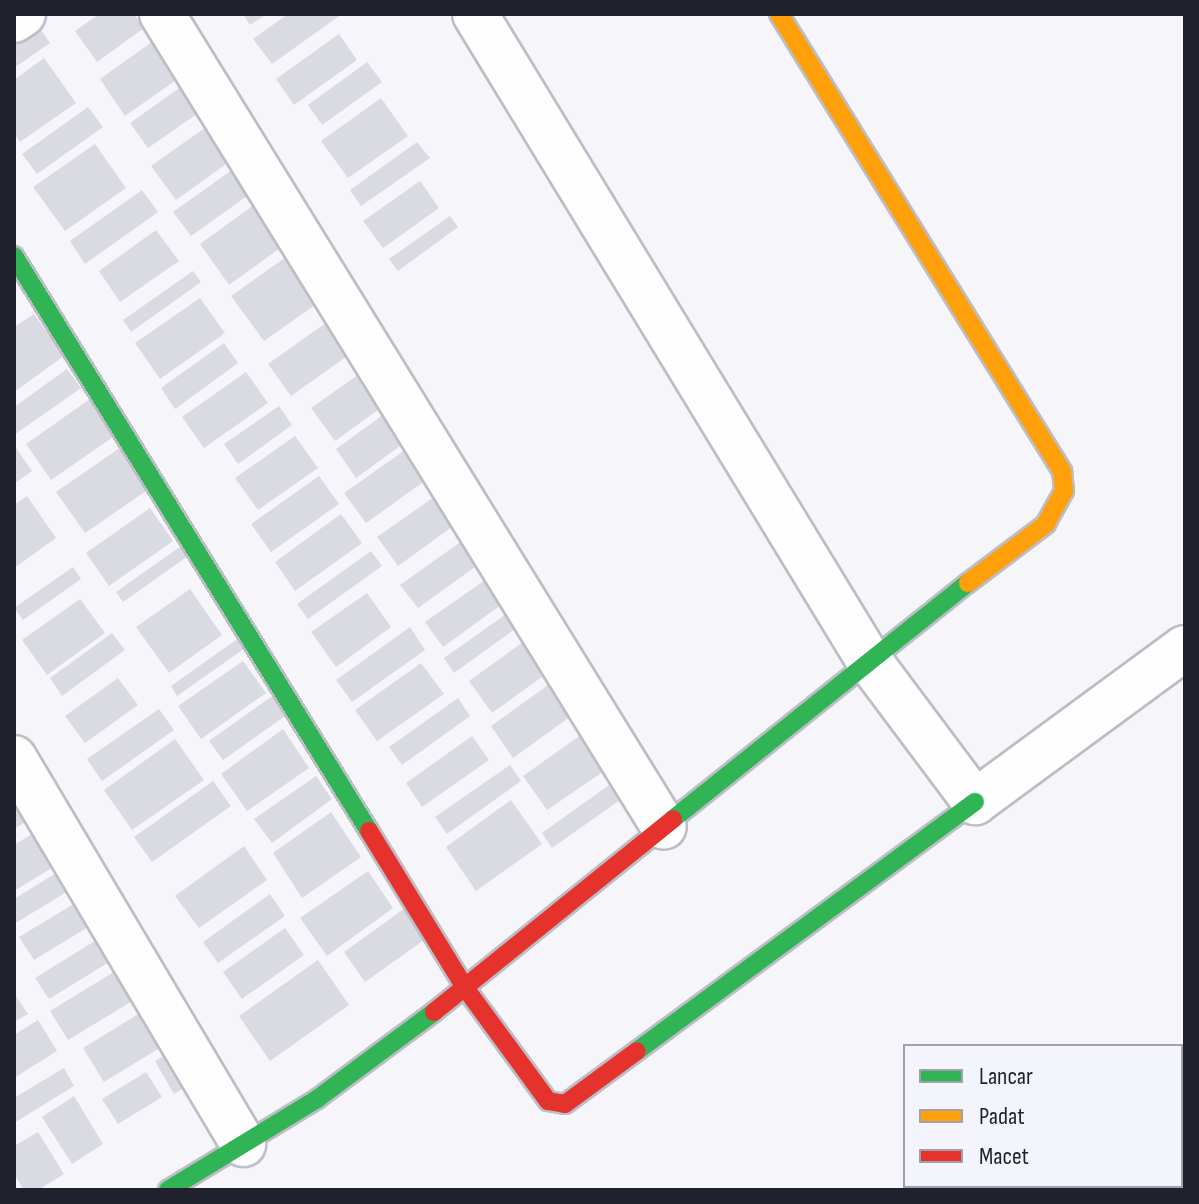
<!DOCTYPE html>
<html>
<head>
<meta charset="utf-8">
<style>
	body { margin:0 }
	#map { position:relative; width:1199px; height:1204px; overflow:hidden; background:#f6f6fa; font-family:"Sofia Sans Condensed",sans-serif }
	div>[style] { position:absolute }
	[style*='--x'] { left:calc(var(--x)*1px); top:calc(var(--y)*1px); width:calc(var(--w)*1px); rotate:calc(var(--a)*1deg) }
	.building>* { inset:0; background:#d9dae2 }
	.roads { filter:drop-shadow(2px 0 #bcbdc5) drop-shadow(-2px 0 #bcbdc5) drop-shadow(0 2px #bcbdc5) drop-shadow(0 -2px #bcbdc5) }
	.street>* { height:44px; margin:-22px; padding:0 22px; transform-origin:22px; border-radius:22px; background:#fefefe }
	.fast>* { height:18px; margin:-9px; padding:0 9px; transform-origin:9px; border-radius:9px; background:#30b455 }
	.slow>* { height:18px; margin:-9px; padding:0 9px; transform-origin:9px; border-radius:9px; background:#ff9f0a }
	.jam>* { height:18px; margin:-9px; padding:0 9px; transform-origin:9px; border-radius:9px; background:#e5322d }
	span { translate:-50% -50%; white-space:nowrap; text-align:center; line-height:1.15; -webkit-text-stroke:7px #f4f5fc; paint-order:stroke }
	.frame { position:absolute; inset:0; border:16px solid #1f212d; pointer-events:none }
	.legend { position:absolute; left:903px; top:1044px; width:280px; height:144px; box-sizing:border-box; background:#f4f5fc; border:2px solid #9fa0a9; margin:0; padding:10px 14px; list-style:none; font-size:24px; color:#1f212d }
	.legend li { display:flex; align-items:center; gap:16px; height:40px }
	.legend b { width:40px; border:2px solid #9fa0a9 }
</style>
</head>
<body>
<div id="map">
	<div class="building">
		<div style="clip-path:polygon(99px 14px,134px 14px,144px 28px,97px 62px,75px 31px)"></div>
		<div style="clip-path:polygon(243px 14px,267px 14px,250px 25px)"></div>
		<div style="clip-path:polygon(288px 14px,342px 14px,272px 64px,253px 39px)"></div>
		<div style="clip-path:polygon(37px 24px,50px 43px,14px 68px,14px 41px)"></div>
		<div style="clip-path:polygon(163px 34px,189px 71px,125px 116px,100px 79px)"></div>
		<div style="clip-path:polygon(339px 34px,357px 60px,294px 105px,276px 79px)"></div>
		<div style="clip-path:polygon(44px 58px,76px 103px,20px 142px,14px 133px,14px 80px)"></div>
		<div style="clip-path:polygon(367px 62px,382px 82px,322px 125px,308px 105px)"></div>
		<div style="clip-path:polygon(196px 76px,214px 102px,148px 148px,130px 123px)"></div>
		<div style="clip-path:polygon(381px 98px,408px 136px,348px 178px,321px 141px)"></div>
		<div style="clip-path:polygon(88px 107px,103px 127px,37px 174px,22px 154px)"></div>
		<div style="clip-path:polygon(216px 120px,240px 154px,176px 200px,151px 166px)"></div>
		<div style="clip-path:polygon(417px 142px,430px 158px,361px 206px,350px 190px)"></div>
		<div style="clip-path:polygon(95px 144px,126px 188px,65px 231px,33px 187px)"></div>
		<div style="clip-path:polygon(239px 165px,257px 189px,191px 236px,173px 212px)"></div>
		<div style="clip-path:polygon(420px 181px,439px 208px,383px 248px,363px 221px)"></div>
		<div style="clip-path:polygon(142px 190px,158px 212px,85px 264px,70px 241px)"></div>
		<div style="clip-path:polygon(265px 197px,294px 238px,229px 285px,200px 244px)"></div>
		<div style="clip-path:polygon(450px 216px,458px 227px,398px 271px,389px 259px)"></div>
		<div style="clip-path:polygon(156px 230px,179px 261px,120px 302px,99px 271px)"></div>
		<div style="clip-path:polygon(300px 247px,332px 293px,264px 341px,231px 296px)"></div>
		<div style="clip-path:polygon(193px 271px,201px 282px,131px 332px,123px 320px)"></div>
		<div style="clip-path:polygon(200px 298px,225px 333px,160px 379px,135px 343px)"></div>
		<div style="clip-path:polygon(34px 314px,64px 356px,14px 392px,14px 327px)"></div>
		<div style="clip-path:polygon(337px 315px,360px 347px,291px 396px,268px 364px)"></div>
		<div style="clip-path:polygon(224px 343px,238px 363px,175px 409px,161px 388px)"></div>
		<div style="clip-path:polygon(372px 365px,396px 397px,335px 441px,311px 408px)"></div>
		<div style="clip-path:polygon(67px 369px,81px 388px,14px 435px,14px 407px)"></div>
		<div style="clip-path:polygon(246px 372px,268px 403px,204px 448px,182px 417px)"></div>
		<div style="clip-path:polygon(90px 399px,116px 435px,51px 480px,26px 444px)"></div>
		<div style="clip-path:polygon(398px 404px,418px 433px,356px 478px,336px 449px)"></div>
		<div style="clip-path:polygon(279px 406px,292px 425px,238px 464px,224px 444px)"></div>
		<div style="clip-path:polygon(295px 436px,318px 468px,258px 510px,235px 478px)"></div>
		<div style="clip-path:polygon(14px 445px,32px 471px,14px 484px)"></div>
		<div style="clip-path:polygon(412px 445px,433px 475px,366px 523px,344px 493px)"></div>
		<div style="clip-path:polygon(121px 447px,149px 489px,85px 533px,56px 492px)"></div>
		<div style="clip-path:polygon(319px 476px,339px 504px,271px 552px,251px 524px)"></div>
		<div style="clip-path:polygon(447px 488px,467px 516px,398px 566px,377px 537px)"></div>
		<div style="clip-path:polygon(27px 496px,56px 538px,14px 568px,14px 505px)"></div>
		<div style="clip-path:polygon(150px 508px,173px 541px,109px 586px,86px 553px)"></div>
		<div style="clip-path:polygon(341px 514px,362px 543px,295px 591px,275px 562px)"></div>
		<div style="clip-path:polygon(473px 533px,489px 557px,418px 608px,400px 585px)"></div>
		<div style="clip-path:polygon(188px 541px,195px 551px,123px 602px,116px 592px)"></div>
		<div style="clip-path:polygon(371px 551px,382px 566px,308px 619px,297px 604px)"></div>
		<div style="clip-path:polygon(73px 567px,81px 579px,23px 620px,14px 608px)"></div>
		<div style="clip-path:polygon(498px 571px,515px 595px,443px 647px,425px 622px)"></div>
		<div style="clip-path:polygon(190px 589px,222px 635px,169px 673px,136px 627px)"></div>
		<div style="clip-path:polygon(367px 593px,391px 627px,336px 667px,311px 632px)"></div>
		<div style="clip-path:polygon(80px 599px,105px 633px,47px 675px,22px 640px)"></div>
		<div style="clip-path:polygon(513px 609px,522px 624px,454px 673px,444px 658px)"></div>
		<div style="clip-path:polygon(410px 627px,425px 650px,352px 702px,336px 680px)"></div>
		<div style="clip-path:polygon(112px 633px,125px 650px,62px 696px,50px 678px)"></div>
		<div style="clip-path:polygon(240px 637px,248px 646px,177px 696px,171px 686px)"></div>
		<div style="clip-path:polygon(530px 637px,553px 669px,492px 713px,469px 681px)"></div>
		<div style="clip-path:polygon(243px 661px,266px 693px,201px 739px,178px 706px)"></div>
		<div style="clip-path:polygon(421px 663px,444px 694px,377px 741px,355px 710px)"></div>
		<div style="clip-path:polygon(118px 678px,138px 705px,85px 743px,65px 716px)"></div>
		<div style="clip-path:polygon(558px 678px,581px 709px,513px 758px,491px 726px)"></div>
		<div style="clip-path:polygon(278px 692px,291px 712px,223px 760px,209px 741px)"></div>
		<div style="clip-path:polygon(458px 698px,470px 716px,402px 765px,389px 747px)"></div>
		<div style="clip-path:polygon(159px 709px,174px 730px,102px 781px,87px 759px)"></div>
		<div style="clip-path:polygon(283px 729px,309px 768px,247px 811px,221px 774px)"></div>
		<div style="clip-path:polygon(585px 732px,610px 767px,547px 810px,523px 776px)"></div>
		<div style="clip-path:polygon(472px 736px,489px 760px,422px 807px,406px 783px)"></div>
		<div style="clip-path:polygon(175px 739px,204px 780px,132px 830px,104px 790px)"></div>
		<div style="clip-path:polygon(510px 765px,521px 781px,447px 834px,435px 817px)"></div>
		<div style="clip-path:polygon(316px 776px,332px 799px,272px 843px,254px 819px)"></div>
		<div style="clip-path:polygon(616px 780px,627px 795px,552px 848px,542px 833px)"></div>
		<div style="clip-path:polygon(213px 781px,231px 806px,152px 862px,134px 837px)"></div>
		<div style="clip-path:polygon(14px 789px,34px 817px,14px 829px)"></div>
		<div style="clip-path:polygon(511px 800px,542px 844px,476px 891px,446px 847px)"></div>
		<div style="clip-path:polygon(331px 812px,361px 857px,302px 898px,273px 853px)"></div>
		<div style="clip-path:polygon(45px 826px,65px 860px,14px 891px,14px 845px)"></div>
		<div style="clip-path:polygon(244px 846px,267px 880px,199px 928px,175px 896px)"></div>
		<div style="clip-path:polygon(69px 865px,80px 884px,14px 924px,14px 899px)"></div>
		<div style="clip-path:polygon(368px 871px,393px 908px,327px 956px,300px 918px)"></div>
		<div style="clip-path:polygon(270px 894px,285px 916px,218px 963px,203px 942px)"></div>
		<div style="clip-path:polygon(87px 896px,101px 919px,34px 960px,19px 937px)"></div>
		<div style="clip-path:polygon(405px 908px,427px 938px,365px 982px,344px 952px)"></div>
		<div style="clip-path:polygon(285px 928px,304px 955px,242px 999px,223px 972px)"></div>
		<div style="clip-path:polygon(106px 934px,119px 956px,49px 999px,35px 978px)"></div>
		<div style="clip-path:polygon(318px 960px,349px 1005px,270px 1061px,239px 1016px)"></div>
		<div style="clip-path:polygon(122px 967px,139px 997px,68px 1040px,50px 1011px)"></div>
		<div style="clip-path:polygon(14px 993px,28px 1014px,14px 1022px)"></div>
		<div style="clip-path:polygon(150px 1007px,171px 1041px,104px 1082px,83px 1048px)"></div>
		<div style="clip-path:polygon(38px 1020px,57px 1051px,14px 1078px,14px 1035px)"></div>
		<div style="clip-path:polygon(179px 1047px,198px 1079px,174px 1094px,155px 1061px)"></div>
		<div style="clip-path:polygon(64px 1068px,74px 1086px,14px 1123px,14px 1098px)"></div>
		<div style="clip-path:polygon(146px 1072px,162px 1097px,118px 1124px,102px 1099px)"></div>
		<div style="clip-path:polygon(74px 1096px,103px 1144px,72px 1164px,42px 1117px)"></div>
		<div style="clip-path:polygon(38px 1132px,64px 1174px,38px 1190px,24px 1190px,14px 1174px,14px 1146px)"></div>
	</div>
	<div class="roads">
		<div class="street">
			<div style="--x:162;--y:14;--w:955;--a:58.31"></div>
			<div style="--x:475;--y:14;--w:755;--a:58.65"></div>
			<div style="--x:868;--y:659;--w:179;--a:53.2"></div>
			<div style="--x:975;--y:802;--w:260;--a:-36.3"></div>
			<div style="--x:14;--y:20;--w:11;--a:-34"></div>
			<div style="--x:14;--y:758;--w:449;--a:59.3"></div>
		</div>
		<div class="fast">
			<div style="--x:14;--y:256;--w:676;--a:58.31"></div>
			<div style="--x:673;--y:819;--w:378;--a:-38.7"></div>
			<div style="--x:637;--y:1051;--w:420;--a:-36.4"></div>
			<div style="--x:168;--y:1190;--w:175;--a:-31.4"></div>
			<div style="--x:317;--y:1099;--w:146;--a:-36.6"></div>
		</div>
		<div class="slow">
			<div style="--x:779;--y:14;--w:538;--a:58.23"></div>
			<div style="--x:1062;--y:471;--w:20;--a:84"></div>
			<div style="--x:1064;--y:491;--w:38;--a:119"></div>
			<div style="--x:1046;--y:524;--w:98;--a:142.9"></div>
		</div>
		<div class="jam">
			<div style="--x:369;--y:831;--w:185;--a:58.5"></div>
			<div style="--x:466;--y:989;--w:139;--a:53.8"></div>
			<div style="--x:548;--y:1101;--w:17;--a:10"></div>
			<div style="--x:565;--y:1104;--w:89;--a:-36.4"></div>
			<div style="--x:434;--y:1012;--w:307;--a:-38.9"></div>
		</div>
	</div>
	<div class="frame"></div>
	<ul class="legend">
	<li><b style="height:10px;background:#30b455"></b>Lancar</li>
	<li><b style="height:10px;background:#ff9f0a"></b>Padat</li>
	<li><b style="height:10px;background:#e5322d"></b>Macet</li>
	</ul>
</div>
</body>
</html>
